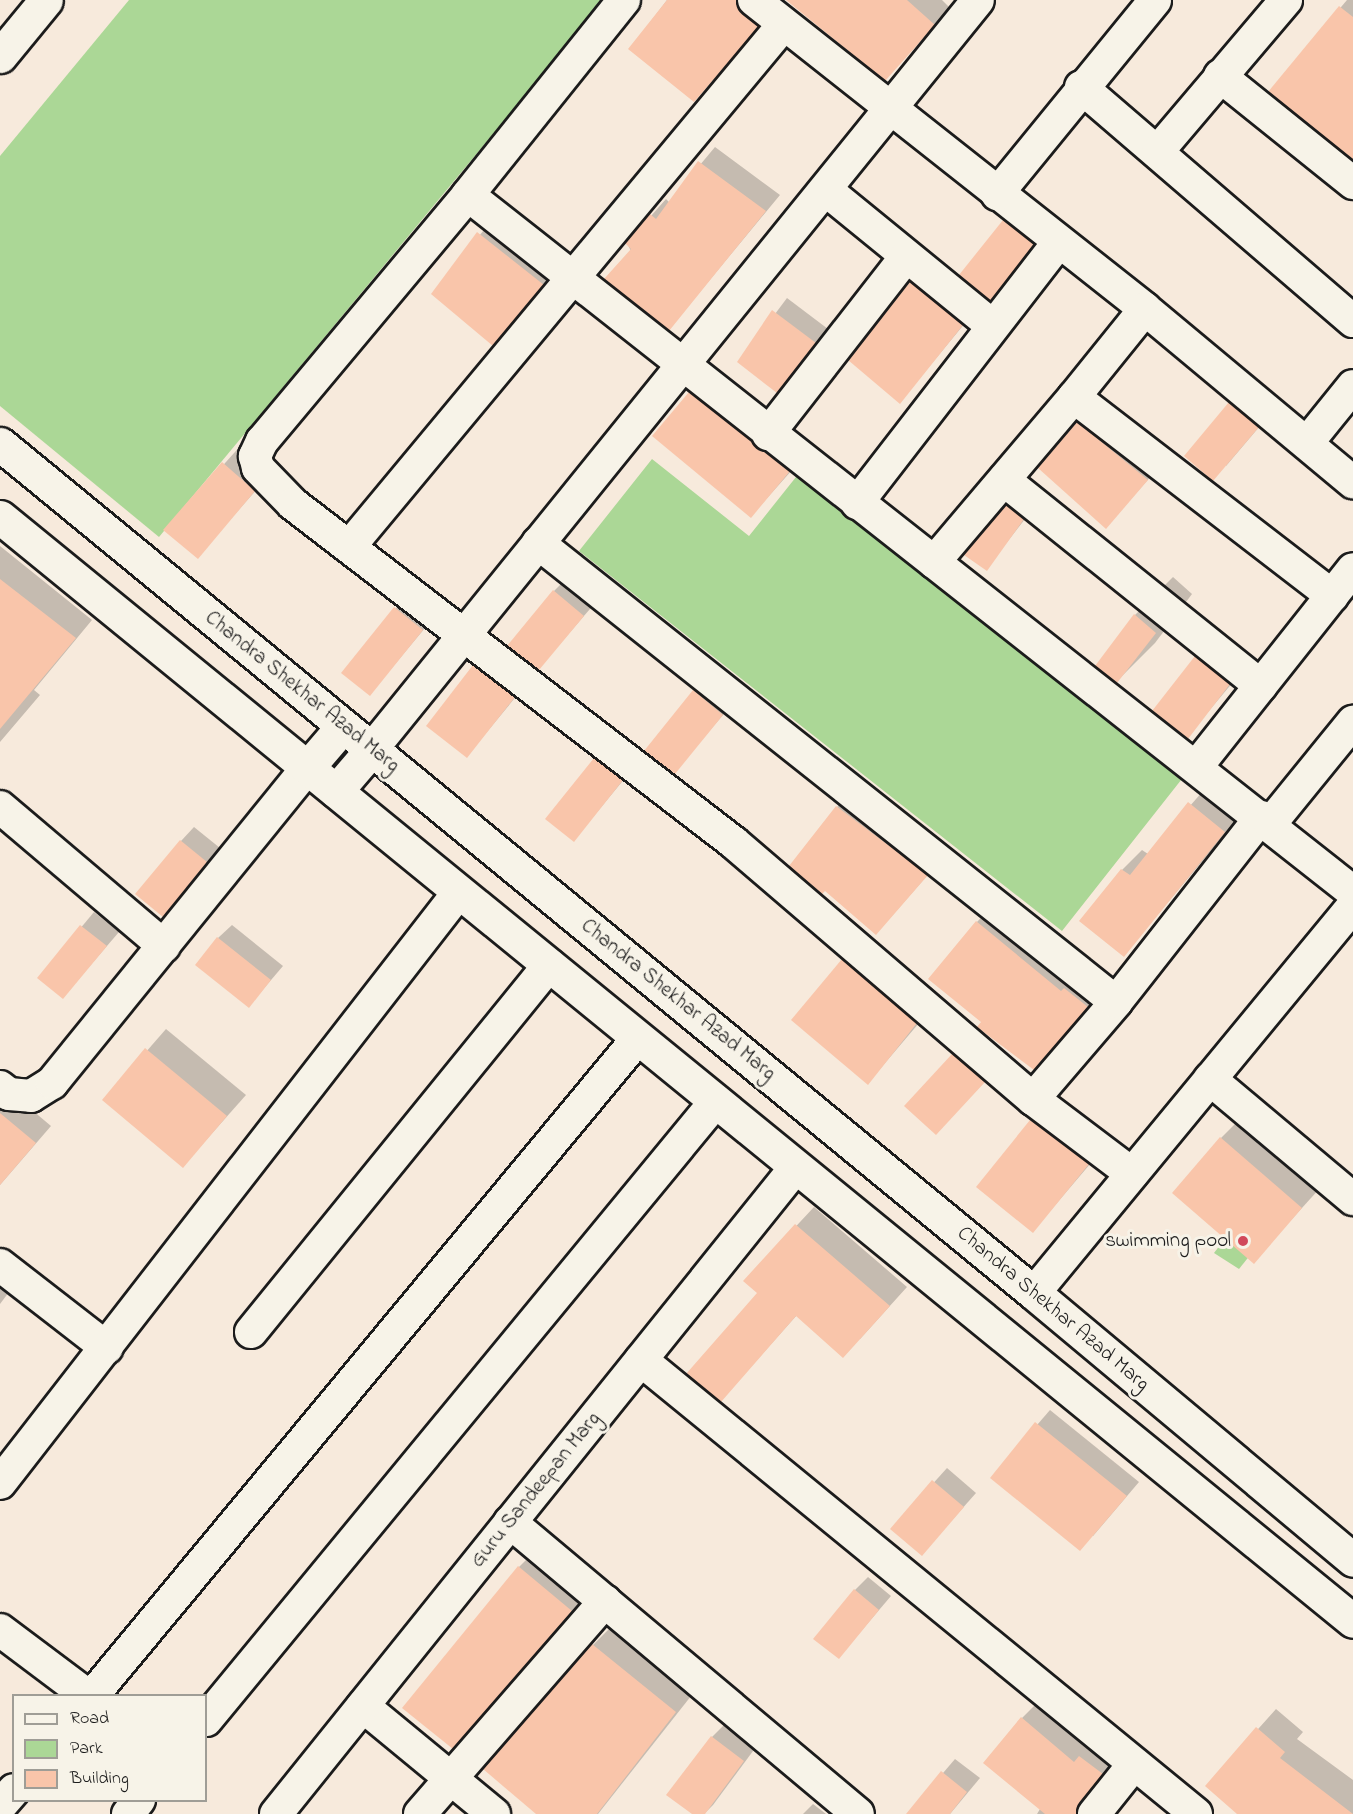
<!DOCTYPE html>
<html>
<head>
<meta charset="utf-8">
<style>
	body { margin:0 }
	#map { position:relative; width:1353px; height:1814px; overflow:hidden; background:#f7eadc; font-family:"Indie Flower",sans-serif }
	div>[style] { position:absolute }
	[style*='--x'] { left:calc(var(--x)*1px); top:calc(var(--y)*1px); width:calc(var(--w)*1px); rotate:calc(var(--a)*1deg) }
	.green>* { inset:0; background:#abd796 }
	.shadow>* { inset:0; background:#0003 }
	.building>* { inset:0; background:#f9c5aa }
	.roads { filter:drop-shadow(2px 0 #1c1c1c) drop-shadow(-2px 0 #1c1c1c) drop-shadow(0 2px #1c1c1c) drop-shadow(0 -2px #1c1c1c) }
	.minor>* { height:32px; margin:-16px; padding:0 16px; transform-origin:16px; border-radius:16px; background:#f7f3e8 }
	.tertiary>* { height:33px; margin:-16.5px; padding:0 16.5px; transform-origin:16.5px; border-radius:16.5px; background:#f7f3e8 }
	.dots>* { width:16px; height:16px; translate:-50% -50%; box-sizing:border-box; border:3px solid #f7f3e8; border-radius:50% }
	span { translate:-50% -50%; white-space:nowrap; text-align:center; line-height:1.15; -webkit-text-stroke:6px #f7f3e8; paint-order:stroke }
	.street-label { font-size:21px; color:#1c1c1c }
	.poi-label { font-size:21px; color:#1c1c1c }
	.right { translate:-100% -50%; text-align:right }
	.legend { position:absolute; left:12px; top:1694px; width:195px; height:108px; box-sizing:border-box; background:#f7f3e8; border:2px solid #9f9d96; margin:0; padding:8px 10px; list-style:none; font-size:18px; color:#1c1c1c }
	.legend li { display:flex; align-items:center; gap:12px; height:30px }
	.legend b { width:30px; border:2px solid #9f9d96 }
</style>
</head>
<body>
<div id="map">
	<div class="green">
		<div style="clip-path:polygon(129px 0,604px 0,159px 537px,0 406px,0 156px)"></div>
		<div style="clip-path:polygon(652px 459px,749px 536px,800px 472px,1185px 775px,1062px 931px,579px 551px)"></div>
		<div style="clip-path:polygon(1249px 1207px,1271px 1229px,1239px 1269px,1214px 1253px)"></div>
	</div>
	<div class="shadow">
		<div style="clip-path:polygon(667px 0,764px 0,774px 9px,694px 100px,630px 49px)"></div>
		<div style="clip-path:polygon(789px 0,942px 0,950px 8px,901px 62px)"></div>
		<div style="clip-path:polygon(1347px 0,1353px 0,1353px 158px,1270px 91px)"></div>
		<div style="clip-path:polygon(715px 147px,780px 195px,669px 329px,627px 243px,666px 199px,669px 202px)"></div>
		<div style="clip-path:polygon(1018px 208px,1046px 230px,990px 299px,961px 275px)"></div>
		<div style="clip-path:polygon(495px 216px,560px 267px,492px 344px,433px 294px)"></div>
		<div style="clip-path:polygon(924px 269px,975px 311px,900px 402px,850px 360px)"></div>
		<div style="clip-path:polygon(787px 298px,828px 329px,777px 391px,739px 362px)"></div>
		<div style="clip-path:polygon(710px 373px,809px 451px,751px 516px,690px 393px)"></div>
		<div style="clip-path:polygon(1244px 390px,1271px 413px,1226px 466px,1230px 403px)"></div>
		<div style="clip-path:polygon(1091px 410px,1160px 466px,1106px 527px,1078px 423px)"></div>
		<div style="clip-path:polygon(243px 443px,274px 470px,197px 557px,165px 530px)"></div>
		<div style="clip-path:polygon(1021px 493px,1036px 505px,986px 569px,966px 554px)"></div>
		<div style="clip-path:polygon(0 546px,92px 620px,34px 690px,40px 695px,0 742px)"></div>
		<div style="clip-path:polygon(1173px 577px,1192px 594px,1155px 643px,1117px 681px,1135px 615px)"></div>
		<div style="clip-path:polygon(567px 578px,596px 602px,539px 668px,554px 591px)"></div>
		<div style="clip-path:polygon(409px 595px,435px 616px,370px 694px,396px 608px)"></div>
		<div style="clip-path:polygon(1216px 637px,1249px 663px,1187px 737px,1196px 657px)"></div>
		<div style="clip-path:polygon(495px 646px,533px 676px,467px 756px,475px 666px)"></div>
		<div style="clip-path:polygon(708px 678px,735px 701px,674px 772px,694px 691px)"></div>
		<div style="clip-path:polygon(609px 746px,635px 766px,574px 840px,595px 759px)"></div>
		<div style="clip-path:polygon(1210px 783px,1244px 811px,1124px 955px,1081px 921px,1122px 870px,1142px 850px,1148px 854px)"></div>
		<div style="clip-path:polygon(850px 794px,940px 861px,889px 919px,837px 807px)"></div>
		<div style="clip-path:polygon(194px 827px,220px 848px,163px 915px,181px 841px)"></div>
		<div style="clip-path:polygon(992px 906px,1102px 991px,1034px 1068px,984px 1022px,977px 922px)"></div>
		<div style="clip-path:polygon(94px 912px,119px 932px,63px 997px,39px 978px)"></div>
		<div style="clip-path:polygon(232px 925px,283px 966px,249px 1006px,218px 938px)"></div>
		<div style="clip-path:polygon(863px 940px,936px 1003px,868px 1083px,843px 960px)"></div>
		<div style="clip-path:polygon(166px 1029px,246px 1095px,183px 1166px,104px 1100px)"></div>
		<div style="clip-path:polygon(973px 1035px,1004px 1061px,956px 1112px,907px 1105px)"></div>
		<div style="clip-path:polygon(0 1093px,13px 1094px,51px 1126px,0 1185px)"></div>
		<div style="clip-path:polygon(1052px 1101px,1108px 1143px,1033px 1231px,978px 1186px)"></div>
		<div style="clip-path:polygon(1241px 1118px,1321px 1187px,1253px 1262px,1221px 1138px)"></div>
		<div style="clip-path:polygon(814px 1207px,907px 1287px,860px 1339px,797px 1315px,721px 1400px,759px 1293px,746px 1280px)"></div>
		<div style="clip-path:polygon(0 1258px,21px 1276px,0 1304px)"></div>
		<div style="clip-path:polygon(1050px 1410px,1139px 1482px,1093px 1536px,992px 1477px)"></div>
		<div style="clip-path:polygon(947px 1468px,976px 1493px,922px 1554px,892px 1529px)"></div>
		<div style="clip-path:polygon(545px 1541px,598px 1584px,452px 1747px,519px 1567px)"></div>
		<div style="clip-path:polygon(868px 1577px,891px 1596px,839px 1657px,855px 1590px)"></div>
		<div style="clip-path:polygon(613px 1625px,695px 1691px,598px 1814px,538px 1814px,593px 1645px)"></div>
		<div style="clip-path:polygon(1035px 1705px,1088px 1749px,1093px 1744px,1115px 1760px,1093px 1788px,1091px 1807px,1085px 1814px,1037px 1814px,1040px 1809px,1022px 1718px)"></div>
		<div style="clip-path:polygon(1276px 1709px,1303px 1732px,1297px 1739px,1353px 1780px,1353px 1814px,1241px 1814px,1207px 1786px)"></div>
		<div style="clip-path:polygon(725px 1724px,756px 1747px,713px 1805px,704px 1814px,694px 1814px,712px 1737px)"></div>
		<div style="clip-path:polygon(955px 1759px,980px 1778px,950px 1814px,908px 1814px)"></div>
		<div style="clip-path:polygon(813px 1804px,826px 1814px,803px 1814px)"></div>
	</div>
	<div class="building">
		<div style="clip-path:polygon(667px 0,736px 0,742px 14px,759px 27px,694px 102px,628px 49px)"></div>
		<div style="clip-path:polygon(786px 0,907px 0,935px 25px,885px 81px)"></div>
		<div style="clip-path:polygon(1339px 6px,1353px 17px,1353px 160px,1268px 92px)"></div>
		<div style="clip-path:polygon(698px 161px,766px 211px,669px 331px,604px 279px,631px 249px,625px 243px,650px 214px,656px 219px)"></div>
		<div style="clip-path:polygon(1003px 220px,1034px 244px,991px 301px,959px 275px)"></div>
		<div style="clip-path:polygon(477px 232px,544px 285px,493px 346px,431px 294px)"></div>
		<div style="clip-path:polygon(910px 282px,963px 325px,900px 404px,848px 360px)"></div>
		<div style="clip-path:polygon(772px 310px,816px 343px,777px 393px,737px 362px)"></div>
		<div style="clip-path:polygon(689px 392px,790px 471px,751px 518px,652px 436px)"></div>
		<div style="clip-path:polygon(1229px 402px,1259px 427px,1213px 481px,1184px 456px)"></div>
		<div style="clip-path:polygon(1077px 422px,1148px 480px,1106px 529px,1038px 468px)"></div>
		<div style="clip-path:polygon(222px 462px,255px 491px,198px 559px,163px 530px)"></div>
		<div style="clip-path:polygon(1006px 505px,1024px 519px,987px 571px,964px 555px)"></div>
		<div style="clip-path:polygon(0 579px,76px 638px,0 729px)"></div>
		<div style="clip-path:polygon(553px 590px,584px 616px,539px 670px,507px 646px)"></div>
		<div style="clip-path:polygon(394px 607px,423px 630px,370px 696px,341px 673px)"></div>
		<div style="clip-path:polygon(1134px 614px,1156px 633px,1117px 683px,1095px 666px)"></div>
		<div style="clip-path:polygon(1195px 656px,1230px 684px,1188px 739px,1152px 711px)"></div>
		<div style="clip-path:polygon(473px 665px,515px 697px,467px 758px,426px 726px)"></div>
		<div style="clip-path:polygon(693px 690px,723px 715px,675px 774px,644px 751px)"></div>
		<div style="clip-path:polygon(594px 758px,623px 780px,574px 842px,545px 819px)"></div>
		<div style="clip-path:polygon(1188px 802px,1225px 832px,1124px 957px,1079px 921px,1121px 869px,1130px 875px)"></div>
		<div style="clip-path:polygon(836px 806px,928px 875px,876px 935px,825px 891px,822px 894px,789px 866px)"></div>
		<div style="clip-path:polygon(180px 840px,207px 862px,163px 917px,135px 894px)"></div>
		<div style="clip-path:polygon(976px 921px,1061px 991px,1064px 988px,1088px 1007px,1034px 1070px,977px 1027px,981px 1022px,928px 979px)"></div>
		<div style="clip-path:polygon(80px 925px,107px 946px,63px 999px,37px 978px)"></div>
		<div style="clip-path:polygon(217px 937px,271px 980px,249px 1008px,195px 965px)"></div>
		<div style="clip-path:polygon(842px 959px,917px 1023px,868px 1085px,791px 1020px)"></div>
		<div style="clip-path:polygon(145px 1048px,227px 1116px,183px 1168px,102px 1100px)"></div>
		<div style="clip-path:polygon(952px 1054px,985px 1082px,936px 1135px,904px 1106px)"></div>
		<div style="clip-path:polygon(0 1113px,36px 1143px,0 1185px)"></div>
		<div style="clip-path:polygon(1030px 1120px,1089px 1164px,1033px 1233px,976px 1187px)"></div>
		<div style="clip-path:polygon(1220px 1137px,1302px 1208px,1254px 1264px,1172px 1193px)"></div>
		<div style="clip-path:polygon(795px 1224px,890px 1306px,843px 1358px,796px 1316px,721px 1402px,686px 1374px,757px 1293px,743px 1281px)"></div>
		<div style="clip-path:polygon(1035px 1422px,1127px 1496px,1080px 1551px,990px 1478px)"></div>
		<div style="clip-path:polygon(932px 1480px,964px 1507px,922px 1556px,890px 1529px)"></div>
		<div style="clip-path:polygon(518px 1566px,572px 1611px,453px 1749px,402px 1708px)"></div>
		<div style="clip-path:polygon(854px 1589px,879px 1610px,839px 1659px,813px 1639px)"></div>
		<div style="clip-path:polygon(592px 1644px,676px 1712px,597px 1814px,536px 1814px,483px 1769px)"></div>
		<div style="clip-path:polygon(1021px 1717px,1074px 1762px,1079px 1756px,1103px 1774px,1080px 1803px,1076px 1814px,1045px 1814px,983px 1763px)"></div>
		<div style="clip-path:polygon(1256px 1727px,1285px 1752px,1280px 1758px,1353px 1814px,1237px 1814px,1205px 1786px)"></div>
		<div style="clip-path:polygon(711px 1736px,744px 1761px,705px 1814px,692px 1814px,666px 1795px)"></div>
		<div style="clip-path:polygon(941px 1771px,967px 1792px,950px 1814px,906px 1814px)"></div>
	</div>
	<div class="roads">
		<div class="minor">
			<div style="--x:624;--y:0;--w:250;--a:128.7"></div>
			<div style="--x:468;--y:195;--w:321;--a:129.9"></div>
			<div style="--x:262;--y:441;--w:17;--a:115"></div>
			<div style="--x:255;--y:456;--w:12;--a:76"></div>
			<div style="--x:258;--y:468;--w:50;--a:45.8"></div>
			<div style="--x:293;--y:504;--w:555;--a:37.53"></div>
			<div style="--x:733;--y:842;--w:395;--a:40.6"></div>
			<div style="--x:1033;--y:1099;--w:128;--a:-49.4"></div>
			<div style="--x:754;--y:0;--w:498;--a:38.3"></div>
			<div style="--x:1145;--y:309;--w:271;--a:39.8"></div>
			<div style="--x:1220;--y:76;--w:171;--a:38.8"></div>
			<div style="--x:1081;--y:87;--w:359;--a:40.7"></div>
			<div style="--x:1158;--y:151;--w:198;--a:-49.7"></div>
			<div style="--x:826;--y:190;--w:215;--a:39.2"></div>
			<div style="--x:997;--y:194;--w:250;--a:-50.8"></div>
			<div style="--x:468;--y:195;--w:1127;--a:38.22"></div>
			<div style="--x:1145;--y:309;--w:113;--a:128.9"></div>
			<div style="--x:1074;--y:397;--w:326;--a:37.6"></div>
			<div style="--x:768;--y:434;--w:224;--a:-52.1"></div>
			<div style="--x:1307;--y:443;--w:73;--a:-51.1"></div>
			<div style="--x:1004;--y:480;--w:329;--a:38.7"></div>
			<div style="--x:857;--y:503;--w:329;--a:-52.3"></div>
			<div style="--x:538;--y:543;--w:738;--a:38.45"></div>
			<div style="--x:1116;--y:1002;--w:235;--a:-51.9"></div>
			<div style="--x:349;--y:547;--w:680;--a:-50.25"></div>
			<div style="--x:934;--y:562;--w:216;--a:-49.7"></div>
			<div style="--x:372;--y:749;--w:963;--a:-51.02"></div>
			<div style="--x:1197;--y:766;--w:251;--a:-51.6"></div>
			<div style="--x:0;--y:807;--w:215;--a:40.3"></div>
			<div style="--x:1270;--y:824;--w:132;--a:-50.9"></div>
			<div style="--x:1210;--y:1079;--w:187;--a:40"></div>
			<div style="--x:0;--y:1087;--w:11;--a:38"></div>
			<div style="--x:9;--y:1094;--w:22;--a:5"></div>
			<div style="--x:31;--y:1096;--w:25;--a:-32"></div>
			<div style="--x:52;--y:1083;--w:405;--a:-51"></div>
			<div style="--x:1033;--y:1099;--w:124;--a:37.1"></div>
			<div style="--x:0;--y:1265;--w:135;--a:37.8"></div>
			<div style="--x:1034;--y:1293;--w:502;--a:-50.5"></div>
			<div style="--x:251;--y:1332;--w:473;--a:-50.9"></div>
			<div style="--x:641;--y:1360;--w:717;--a:39.28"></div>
			<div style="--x:0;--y:1483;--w:748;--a:-52.17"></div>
			<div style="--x:510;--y:1522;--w:454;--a:40"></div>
			<div style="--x:0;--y:1630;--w:110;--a:36.9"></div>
			<div style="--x:92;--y:1696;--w:855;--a:-50.31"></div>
			<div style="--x:363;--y:1706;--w:170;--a:39.5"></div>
			<div style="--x:206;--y:1720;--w:802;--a:-50.51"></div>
			<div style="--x:0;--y:1806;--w:21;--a:-49"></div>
			<div style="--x:128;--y:1814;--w:18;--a:-52"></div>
			<div style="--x:276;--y:1814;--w:830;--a:-51.21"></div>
			<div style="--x:420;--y:1814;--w:282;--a:-49"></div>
			<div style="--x:1094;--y:1814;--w:64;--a:-51.3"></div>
		</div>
		<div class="tertiary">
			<div style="--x:0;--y:56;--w:72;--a:-50.6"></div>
			<div style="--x:0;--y:444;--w:1338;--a:39.39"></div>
			<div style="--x:1034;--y:1293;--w:416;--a:39.9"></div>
			<div style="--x:0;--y:517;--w:1746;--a:39.21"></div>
			<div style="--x:307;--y:768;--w:55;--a:-49.4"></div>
			<div style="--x:336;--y:791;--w:55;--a:-49.4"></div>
		</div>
	</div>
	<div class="dots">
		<div style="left:1243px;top:1241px;background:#d1495b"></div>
	</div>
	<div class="street-label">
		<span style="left:302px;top:692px;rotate:39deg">Chandra Shekhar Azad Marg</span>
		<span style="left:678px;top:1000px;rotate:39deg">Chandra Shekhar Azad Marg</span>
		<span style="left:1053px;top:1309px;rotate:40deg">Chandra Shekhar Azad Marg</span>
		<span style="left:536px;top:1490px;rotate:-51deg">Guru Sandeepan Marg</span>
	</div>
	<div class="poi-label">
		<span class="right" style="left:1231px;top:1241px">swimming pool</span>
	</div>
	<ul class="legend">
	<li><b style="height:8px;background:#f7f3e8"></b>Road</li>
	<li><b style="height:16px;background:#abd796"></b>Park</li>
	<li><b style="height:16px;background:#f9c5aa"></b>Building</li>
	</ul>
</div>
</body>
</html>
